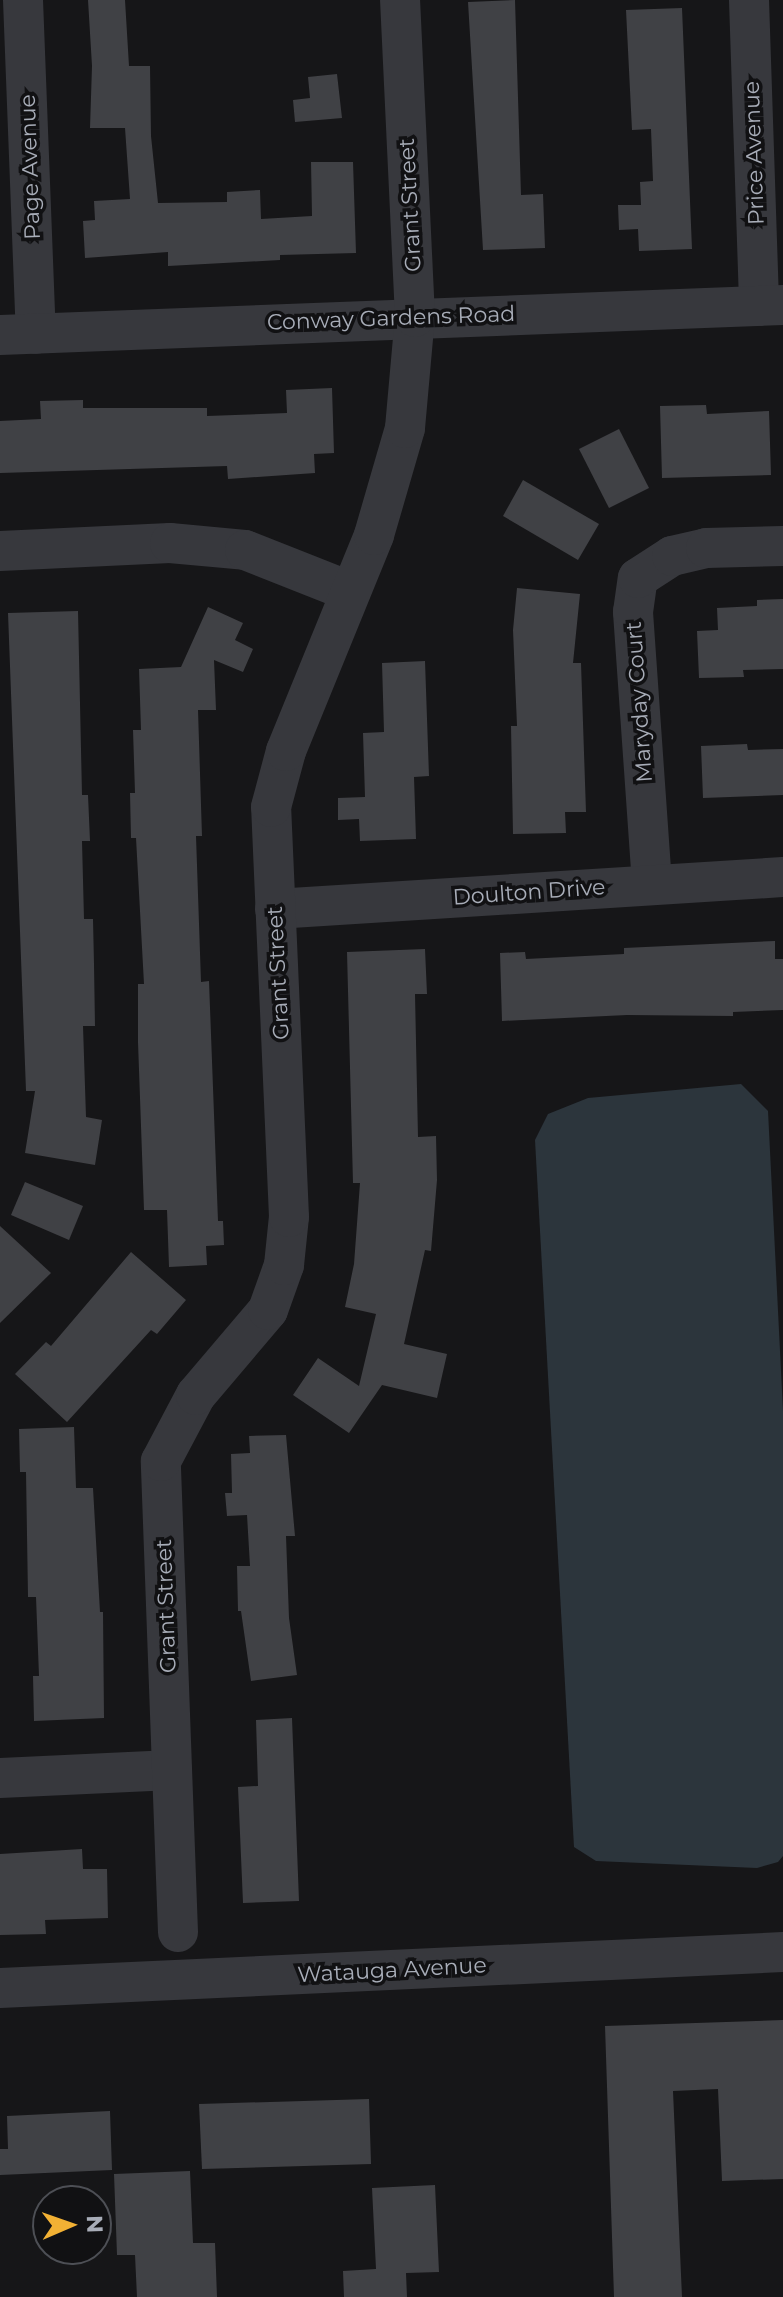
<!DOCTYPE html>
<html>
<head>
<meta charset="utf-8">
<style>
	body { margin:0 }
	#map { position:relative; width:783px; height:2297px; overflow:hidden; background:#161618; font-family:Montserrat,sans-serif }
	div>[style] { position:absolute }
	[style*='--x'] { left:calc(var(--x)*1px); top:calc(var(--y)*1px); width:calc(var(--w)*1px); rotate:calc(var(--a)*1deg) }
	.water>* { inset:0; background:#2c353c }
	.building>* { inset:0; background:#404145 }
	.minor>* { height:40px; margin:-20px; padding:0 20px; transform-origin:20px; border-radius:20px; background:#37383d }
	span { translate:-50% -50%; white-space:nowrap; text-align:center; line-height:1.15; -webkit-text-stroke:7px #111113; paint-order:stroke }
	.street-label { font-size:22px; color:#a8adb8 }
	.north { position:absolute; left:32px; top:2185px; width:80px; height:80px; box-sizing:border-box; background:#111113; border:2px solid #4d4f55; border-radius:50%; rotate:88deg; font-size:22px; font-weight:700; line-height:32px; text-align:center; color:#a8adb8 }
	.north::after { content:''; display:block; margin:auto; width:28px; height:36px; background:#f2b134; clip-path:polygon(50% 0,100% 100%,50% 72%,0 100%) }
</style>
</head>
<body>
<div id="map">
	<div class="water">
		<div style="clip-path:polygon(741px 1084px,768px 1111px,783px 1411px,783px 1856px,778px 1862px,757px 1868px,596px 1861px,574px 1847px,535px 1140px,548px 1114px,588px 1098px)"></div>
	</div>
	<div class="building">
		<div style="clip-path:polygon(88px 0,125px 0,129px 66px,150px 66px,151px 136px,158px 203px,227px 202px,227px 192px,260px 190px,261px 219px,312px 216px,311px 162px,353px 162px,356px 253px,280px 255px,280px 260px,168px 266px,168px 252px,85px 258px,83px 221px,95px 220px,94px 201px,130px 199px,125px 128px,90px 128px,92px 66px)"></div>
		<div style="clip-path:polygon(515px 0,521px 195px,543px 194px,545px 248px,483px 250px,468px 2px)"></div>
		<div style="clip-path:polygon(682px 8px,692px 249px,639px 251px,638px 229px,619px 230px,618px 205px,641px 205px,640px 182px,653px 181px,651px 129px,632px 130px,626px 10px)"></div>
		<div style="clip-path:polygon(337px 74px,342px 118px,295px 122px,293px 100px,310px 98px,308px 77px)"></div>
		<div style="clip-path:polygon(332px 388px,334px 453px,314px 454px,315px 473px,228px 479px,227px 466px,0 473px,0 421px,41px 419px,40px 401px,83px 400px,83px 408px,207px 408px,207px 416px,287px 413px,286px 390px)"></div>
		<div style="clip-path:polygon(706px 405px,707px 414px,769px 411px,771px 475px,662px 478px,660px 406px)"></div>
		<div style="clip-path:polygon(619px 429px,649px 488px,609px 508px,579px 449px)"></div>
		<div style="clip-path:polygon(523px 480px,599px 524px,578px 560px,503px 516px)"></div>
		<div style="clip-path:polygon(517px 588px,580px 594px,573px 663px,581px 663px,586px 812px,565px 812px,566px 833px,513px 834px,511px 726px,517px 726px,513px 630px)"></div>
		<div style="clip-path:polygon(783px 599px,783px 669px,743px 670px,744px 677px,699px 678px,697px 631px,718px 630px,717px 608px,757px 606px,757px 600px)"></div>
		<div style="clip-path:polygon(208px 607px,243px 623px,235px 640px,253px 649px,243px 672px,214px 660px,216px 710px,198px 710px,202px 836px,196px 836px,201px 982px,209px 981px,218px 1221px,223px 1221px,224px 1245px,206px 1246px,207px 1265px,169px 1267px,167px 1210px,144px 1210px,138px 1042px,138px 984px,144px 984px,136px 838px,131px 838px,130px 793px,135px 793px,133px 730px,141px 730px,139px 669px,181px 667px)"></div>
		<div style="clip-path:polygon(78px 611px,82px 795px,88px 795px,90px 841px,82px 841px,84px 919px,93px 919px,94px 964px,95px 1026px,83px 1026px,86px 1117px,102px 1120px,95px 1165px,25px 1153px,35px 1091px,26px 1091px,8px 613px)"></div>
		<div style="clip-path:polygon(425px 661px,429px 776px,414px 777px,416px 839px,360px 841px,359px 819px,338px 820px,338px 798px,365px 797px,363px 733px,384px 732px,382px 663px)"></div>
		<div style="clip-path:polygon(747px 744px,748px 750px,783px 749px,783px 795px,703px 798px,701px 746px)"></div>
		<div style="clip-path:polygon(775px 941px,775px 959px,783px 959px,783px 1010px,733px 1012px,733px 1016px,627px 1015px,502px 1021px,500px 953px,525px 952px,526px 959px,624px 954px,624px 948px)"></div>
		<div style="clip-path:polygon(425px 949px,427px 994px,415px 994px,418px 1137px,436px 1136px,437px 1180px,431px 1251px,425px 1250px,404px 1344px,447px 1354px,437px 1398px,382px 1385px,349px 1433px,293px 1395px,318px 1358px,359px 1386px,376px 1314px,345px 1307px,354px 1264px,360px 1183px,353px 1183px,347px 952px)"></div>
		<div style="clip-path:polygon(25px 1182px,83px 1206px,69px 1240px,11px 1215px)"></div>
		<div style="clip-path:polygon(0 1226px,51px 1273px,0 1323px)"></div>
		<div style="clip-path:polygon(131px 1252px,186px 1300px,157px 1334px,151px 1330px,67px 1422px,15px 1374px,46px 1342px,51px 1346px)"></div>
		<div style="clip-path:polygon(74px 1427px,76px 1488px,93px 1488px,100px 1612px,103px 1612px,104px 1718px,34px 1721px,33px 1676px,39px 1676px,36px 1597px,28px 1597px,26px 1472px,20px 1472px,19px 1429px)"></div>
		<div style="clip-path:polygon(286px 1435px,295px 1536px,286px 1536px,289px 1618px,297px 1675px,251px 1681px,241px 1611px,238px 1611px,237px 1566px,250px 1566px,247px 1515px,227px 1516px,225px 1493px,232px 1493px,231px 1454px,250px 1453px,249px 1436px)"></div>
		<div style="clip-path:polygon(292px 1718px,299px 1901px,243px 1903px,238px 1787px,258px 1786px,256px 1720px)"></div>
		<div style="clip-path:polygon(82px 1849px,83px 1869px,107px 1869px,108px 1918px,45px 1920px,46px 1934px,0 1935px,0 1854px)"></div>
		<div style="clip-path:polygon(783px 2020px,783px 2179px,722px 2181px,718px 2089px,673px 2091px,682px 2297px,614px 2297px,605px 2026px)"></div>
		<div style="clip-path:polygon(369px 2099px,371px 2164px,202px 2169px,199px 2104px)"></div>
		<div style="clip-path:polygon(110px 2111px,112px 2170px,0 2175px,0 2149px,8px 2149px,7px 2116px)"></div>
		<div style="clip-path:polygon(190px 2171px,193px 2243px,215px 2243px,217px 2297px,137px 2297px,135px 2255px,117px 2255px,114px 2174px)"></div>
		<div style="clip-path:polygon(435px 2185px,439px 2272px,406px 2273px,407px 2297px,344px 2297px,343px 2271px,376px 2269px,372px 2188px)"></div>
	</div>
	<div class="minor">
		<div style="--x:23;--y:0;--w:334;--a:87.8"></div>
		<div style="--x:749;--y:0;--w:306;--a:88.1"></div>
		<div style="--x:0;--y:335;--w:784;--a:-2.19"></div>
		<div style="--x:0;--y:551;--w:170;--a:-2.7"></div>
		<div style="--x:170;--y:543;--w:75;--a:5.3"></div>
		<div style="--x:245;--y:550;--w:112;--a:21.5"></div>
		<div style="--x:652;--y:884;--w:273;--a:-94"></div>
		<div style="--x:633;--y:612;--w:34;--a:-82"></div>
		<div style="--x:638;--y:578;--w:40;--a:-32.9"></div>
		<div style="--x:672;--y:556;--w:35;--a:-13"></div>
		<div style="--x:706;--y:548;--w:77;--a:-1.5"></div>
		<div style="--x:275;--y:909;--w:509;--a:-3.6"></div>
		<div style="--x:0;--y:1778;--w:172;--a:-2.7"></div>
		<div style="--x:178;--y:1932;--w:471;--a:-92.1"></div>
		<div style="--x:161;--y:1461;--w:75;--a:-62.1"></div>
		<div style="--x:196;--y:1395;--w:111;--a:-49.7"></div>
		<div style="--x:268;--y:1310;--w:48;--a:-70.4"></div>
		<div style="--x:284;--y:1265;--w:48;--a:-84.1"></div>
		<div style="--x:289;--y:1217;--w:410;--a:-92.5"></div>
		<div style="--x:271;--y:807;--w:58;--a:-75"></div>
		<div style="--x:286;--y:751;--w:233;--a:-67.8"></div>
		<div style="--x:374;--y:535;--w:111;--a:-73.8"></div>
		<div style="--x:405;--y:428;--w:111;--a:-84.9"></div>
		<div style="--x:415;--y:317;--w:317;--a:-92.7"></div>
		<div style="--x:0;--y:1988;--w:784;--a:-2.63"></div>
	</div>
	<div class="street-label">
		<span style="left:754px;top:153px;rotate:-92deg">Price Avenue</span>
		<span style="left:30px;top:167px;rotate:-92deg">Page Avenue</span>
		<span style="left:410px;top:205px;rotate:-93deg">Grant Street</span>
		<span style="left:391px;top:318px;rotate:-2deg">Conway Gardens Road</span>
		<span style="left:639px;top:702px;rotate:-94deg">Maryday Court</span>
		<span style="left:529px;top:892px;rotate:-4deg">Doulton Drive</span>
		<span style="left:278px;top:973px;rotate:-93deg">Grant Street</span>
		<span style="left:166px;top:1606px;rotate:-92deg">Grant Street</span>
		<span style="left:392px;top:1970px;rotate:-3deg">Watauga Avenue</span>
	</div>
	<div class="north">N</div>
</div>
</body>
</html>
